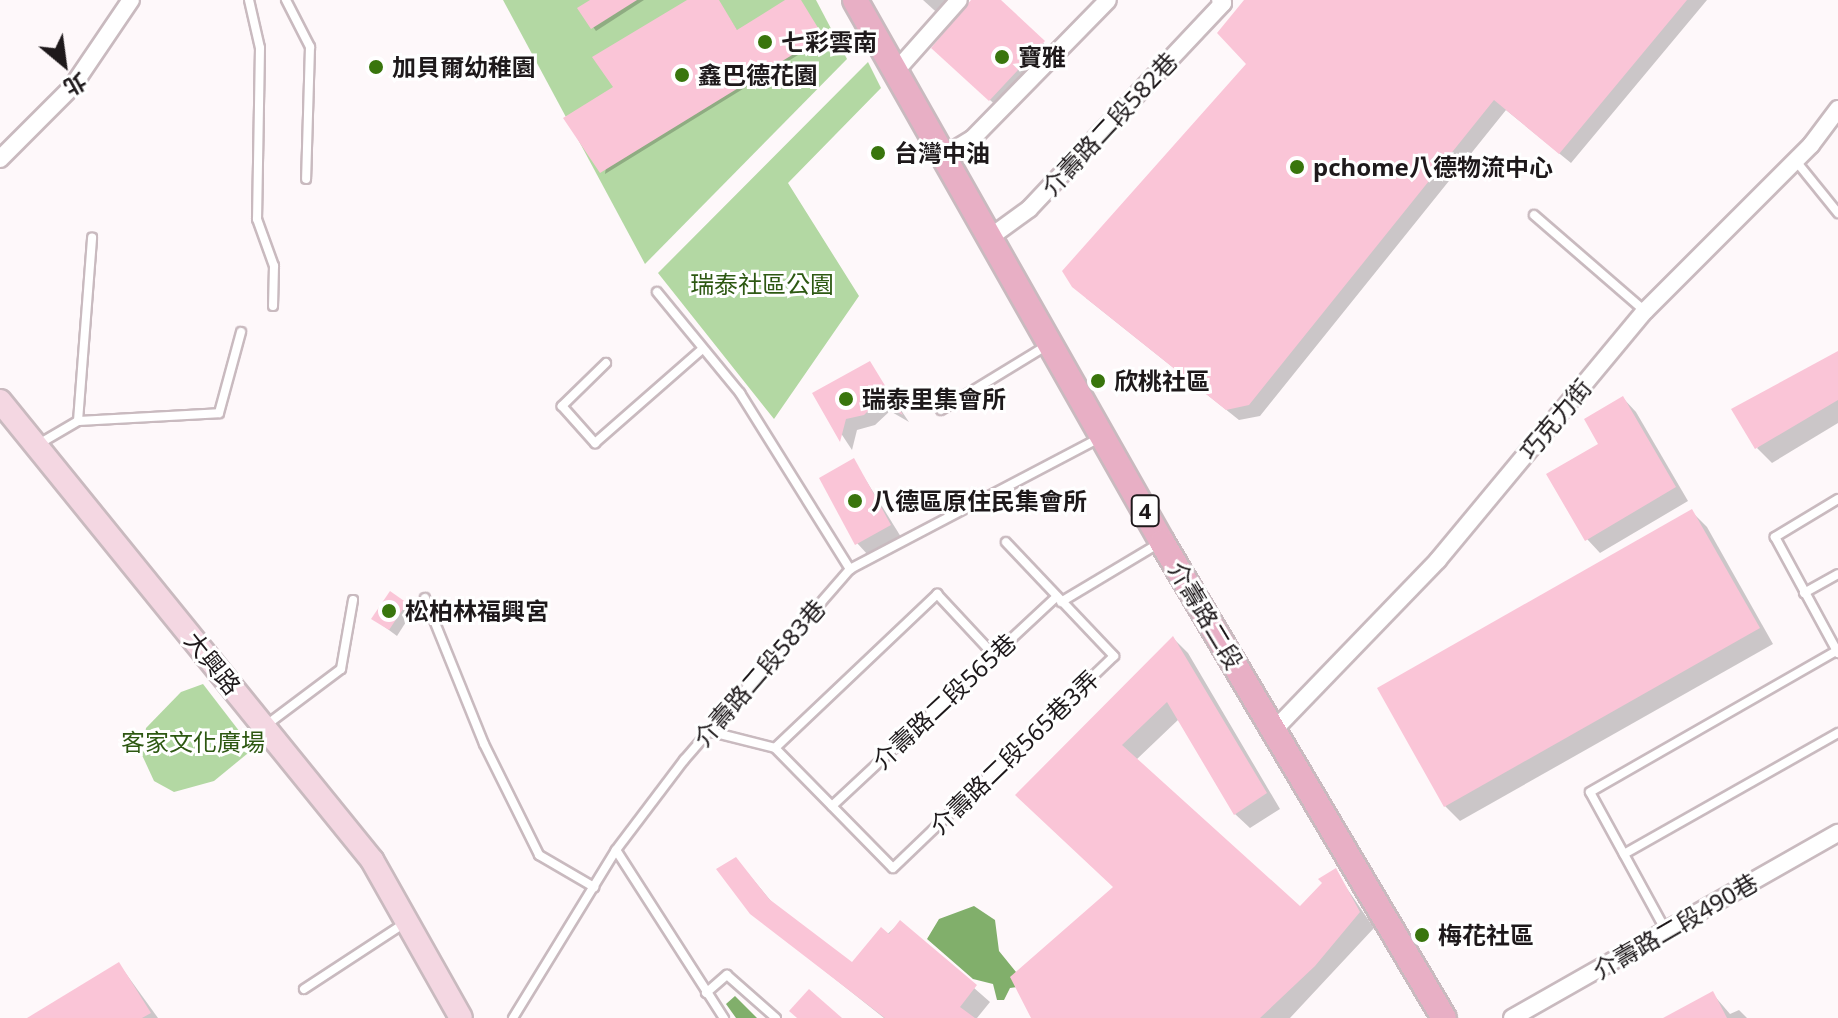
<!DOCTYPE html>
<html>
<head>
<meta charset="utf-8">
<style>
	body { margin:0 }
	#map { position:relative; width:1838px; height:1018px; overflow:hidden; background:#fef8fa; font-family:"Noto Sans","Noto Sans TC",sans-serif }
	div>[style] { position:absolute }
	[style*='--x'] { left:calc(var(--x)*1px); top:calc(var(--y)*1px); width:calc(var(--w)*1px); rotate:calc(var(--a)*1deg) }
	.green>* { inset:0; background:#b3d8a3 }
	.water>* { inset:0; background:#81af6b }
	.shadow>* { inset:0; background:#0003 }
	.building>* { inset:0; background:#fac5d7 }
	.roads { filter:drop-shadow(2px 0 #c9babf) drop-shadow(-2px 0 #c9babf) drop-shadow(0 2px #c9babf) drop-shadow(0 -2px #c9babf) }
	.lane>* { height:8px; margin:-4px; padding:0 4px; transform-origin:4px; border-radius:4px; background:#fff }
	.street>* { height:16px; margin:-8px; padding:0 8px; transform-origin:8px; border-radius:8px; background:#fff }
	.secondary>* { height:22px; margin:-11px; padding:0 11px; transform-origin:11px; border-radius:11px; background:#f4d7e2 }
	.primary>* { height:24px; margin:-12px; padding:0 12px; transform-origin:12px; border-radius:12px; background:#e8afc5 }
	.dots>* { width:22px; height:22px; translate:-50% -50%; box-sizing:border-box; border:4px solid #fff; border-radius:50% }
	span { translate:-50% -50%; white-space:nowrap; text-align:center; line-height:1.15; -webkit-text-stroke:6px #fff; paint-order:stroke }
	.shield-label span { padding:2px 6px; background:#fff; border:2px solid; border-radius:6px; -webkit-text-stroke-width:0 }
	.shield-label { font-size:22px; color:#1e191b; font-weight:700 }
	.poi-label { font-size:24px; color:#1e191b; font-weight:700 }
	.left { translate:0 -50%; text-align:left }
	.street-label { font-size:24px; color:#1e191b }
	.park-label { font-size:24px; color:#2d5812 }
	.north { position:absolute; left:24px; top:24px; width:80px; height:80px; -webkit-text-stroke:6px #fff; paint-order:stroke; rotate:151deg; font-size:22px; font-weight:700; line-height:32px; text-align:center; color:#1e191b }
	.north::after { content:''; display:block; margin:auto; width:28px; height:36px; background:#1e191b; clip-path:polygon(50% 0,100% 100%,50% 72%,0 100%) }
</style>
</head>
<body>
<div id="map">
	<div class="green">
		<div style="clip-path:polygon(503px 0,816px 0,847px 59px,645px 264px)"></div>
		<div style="clip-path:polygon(868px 62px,881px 88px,788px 183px,859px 296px,774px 419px,658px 273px)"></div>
		<div style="clip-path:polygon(203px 684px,253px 749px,214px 781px,174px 792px,154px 781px,142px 755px,146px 728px,181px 692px)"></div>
	</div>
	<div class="water">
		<div style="clip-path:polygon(974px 906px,995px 920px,999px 951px,1016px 972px,1017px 987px,1010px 988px,1004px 1000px,997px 1000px,993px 984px,973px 979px,927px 939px,939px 919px)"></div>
		<div style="clip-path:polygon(735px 996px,757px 1018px,736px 1018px,726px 1004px)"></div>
	</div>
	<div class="shadow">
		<div style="clip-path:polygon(594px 0,644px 0,596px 31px,580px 9px)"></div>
		<div style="clip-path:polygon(691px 0,718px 0,738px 32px,789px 0,800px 0,824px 39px,605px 174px,616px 87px)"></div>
		<div style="clip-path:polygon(923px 0,961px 0,944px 19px)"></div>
		<div style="clip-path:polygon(975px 0,998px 0,1054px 53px,1001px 110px,945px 59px)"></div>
		<div style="clip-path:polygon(1247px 0,1707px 0,1571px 163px,1506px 110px,1260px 416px,1239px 420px,1086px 298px,1248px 64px)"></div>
		<div style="clip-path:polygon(1838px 358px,1838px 423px,1772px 463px,1757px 448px)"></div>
		<div style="clip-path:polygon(869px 363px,909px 422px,890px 411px,875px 425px,857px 430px,852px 450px,815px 394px)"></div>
		<div style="clip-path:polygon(1623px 398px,1636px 412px,1688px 501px,1600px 553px,1587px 539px)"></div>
		<div style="clip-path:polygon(854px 461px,901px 537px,868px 555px,857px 543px)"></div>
		<div style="clip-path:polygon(1692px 512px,1707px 527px,1773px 644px,1460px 821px,1445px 806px)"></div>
		<div style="clip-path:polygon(406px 604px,413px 611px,397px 636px,374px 619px)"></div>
		<div style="clip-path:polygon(1173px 638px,1188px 653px,1280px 809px,1250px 828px,1235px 814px,1179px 719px,1136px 760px,1300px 909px,1335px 871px,1374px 928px,1290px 1018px,1033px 1018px,1115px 887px,1033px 810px)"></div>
		<div style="clip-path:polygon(736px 859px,776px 907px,852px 965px,900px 923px,990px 1002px,977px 1018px,884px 1018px,752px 913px)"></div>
		<div style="clip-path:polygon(119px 964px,158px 1018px,31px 1018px)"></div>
		<div style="clip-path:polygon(1712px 993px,1730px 1014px,1739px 1010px,1747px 1018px,1667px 1018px)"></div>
	</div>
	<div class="building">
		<div style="clip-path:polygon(590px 0,637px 0,591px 29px,577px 8px)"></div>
		<div style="clip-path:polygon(687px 0,719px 0,737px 30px,785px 0,801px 0,823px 36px,600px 173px,563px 118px,613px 87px,592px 57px)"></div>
		<div style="clip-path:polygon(971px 0,1001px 0,1045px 41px,989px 101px,931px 48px)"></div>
		<div style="clip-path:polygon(1244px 0,1687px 0,1559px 154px,1494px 100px,1249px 405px,1226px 410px,1072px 287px,1062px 271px,1246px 64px,1217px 33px)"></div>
		<div style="clip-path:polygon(1838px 351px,1838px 400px,1755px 449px,1731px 409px)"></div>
		<div style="clip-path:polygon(870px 361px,903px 415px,878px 401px,864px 415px,846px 419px,840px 442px,812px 393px)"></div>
		<div style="clip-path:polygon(1623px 396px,1676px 487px,1585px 541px,1546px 474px,1598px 444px,1584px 419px)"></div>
		<div style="clip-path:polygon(854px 458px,891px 525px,855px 545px,819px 478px)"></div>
		<div style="clip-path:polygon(1692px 509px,1760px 628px,1444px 807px,1377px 688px)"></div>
		<div style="clip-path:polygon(390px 591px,407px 603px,389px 630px,371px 619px)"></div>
		<div style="clip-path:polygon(1173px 636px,1267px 793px,1234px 815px,1167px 702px,1122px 745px,1300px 906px,1322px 883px,1318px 879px,1336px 868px,1360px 912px,1315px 966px,1260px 1018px,1031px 1018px,1010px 977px,1113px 887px,1015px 795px)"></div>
		<div style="clip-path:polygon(736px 857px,769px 899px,852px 962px,881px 927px,889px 934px,900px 920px,977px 985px,960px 1007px,975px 1018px,885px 1018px,750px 914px,716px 869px)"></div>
		<div style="clip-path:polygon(119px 962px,151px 1013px,142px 1018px,27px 1018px)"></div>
		<div style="clip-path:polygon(809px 989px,842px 1018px,797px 1018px,789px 1011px)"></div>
		<div style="clip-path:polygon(1713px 991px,1727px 1018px,1663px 1018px)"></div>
	</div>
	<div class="roads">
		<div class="lane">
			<div style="--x:249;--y:0;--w:49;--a:77.1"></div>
			<div style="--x:260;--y:48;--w:171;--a:91"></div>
			<div style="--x:257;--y:219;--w:50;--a:70.1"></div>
			<div style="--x:274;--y:266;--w:40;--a:91.4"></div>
			<div style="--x:286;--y:0;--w:53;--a:62.9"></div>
			<div style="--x:310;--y:47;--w:132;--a:91.7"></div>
			<div style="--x:1796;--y:161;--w:67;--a:51.1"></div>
			<div style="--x:1534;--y:215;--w:147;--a:40.9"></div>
			<div style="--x:657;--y:292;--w:131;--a:50.6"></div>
			<div style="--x:740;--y:393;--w:208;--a:58"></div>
			<div style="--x:606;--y:363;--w:62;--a:135.7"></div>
			<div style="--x:562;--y:406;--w:50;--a:48.3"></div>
			<div style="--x:595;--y:443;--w:140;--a:-41.2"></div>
			<div style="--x:941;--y:410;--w:123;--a:-31.4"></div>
			<div style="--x:78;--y:421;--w:184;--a:-85.6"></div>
			<div style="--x:37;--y:445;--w:48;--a:-30.3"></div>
			<div style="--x:78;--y:421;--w:141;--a:-3.2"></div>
			<div style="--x:219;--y:413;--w:84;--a:-74.8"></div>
			<div style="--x:1838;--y:499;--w:74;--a:148.9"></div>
			<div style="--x:1775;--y:537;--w:132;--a:61.5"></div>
			<div style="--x:1804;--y:593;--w:39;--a:-29"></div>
			<div style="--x:425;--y:598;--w:157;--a:68"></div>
			<div style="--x:484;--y:744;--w:124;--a:63.6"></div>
			<div style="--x:539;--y:855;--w:64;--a:30.2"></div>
			<div style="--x:1061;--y:602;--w:113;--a:-30.9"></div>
			<div style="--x:265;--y:726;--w:95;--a:-36.9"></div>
			<div style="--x:341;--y:669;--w:70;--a:-80.1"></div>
			<div style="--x:708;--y:731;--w:69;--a:14.2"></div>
			<div style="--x:775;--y:748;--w:168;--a:45.5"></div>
			<div style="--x:893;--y:868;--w:306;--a:-43.8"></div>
			<div style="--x:1114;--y:656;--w:157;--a:-133.5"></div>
			<div style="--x:775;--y:748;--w:224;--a:-43.5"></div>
			<div style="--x:937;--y:594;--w:82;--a:47"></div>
			<div style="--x:832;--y:806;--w:306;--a:-43"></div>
			<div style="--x:616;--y:850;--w:200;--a:57.3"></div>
			<div style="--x:1624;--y:854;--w:246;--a:-29.5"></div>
			<div style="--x:1666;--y:931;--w:158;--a:-118.7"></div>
			<div style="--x:1590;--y:792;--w:286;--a:-29.8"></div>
			<div style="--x:304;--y:989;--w:121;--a:-33.2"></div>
			<div style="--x:706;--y:993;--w:28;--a:-41"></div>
			<div style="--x:727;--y:975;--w:65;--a:41.3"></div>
			<div style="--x:513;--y:1018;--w:197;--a:-58.5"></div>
			<div style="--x:616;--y:850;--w:113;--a:-52.9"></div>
			<div style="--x:684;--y:760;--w:253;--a:-49"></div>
			<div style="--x:850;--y:569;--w:280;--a:-27.7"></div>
		</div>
		<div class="street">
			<div style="--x:895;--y:72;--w:96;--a:-48.4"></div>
			<div style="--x:942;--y:157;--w:35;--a:-31"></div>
			<div style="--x:972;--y:139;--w:194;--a:-45.6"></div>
			<div style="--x:0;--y:159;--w:102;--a:-45"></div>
			<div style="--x:72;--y:87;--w:105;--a:-55.9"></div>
			<div style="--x:989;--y:238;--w:49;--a:-35.9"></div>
			<div style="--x:1029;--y:209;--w:283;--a:-46.7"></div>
			<div style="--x:1223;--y:3;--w:4;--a:-135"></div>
			<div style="--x:1274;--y:730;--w:236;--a:-46"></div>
			<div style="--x:1438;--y:560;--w:324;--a:-50.3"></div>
			<div style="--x:1645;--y:311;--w:235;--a:-45"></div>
			<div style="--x:1811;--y:145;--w:45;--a:-53.1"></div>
			<div style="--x:1512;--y:1018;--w:375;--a:-29.6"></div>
		</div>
		<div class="secondary">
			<div style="--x:0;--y:401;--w:591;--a:50.98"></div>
			<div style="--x:372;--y:860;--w:181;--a:60.6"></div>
		</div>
		<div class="primary">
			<div style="--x:855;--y:0;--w:623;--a:60.47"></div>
			<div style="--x:1162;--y:542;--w:553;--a:59.36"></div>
		</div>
	</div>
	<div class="dots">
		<div style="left:765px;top:42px;background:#39750d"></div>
		<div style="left:1002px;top:57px;background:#39750d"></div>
		<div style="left:376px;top:67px;background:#39750d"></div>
		<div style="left:682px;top:75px;background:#39750d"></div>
		<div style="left:878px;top:153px;background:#39750d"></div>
		<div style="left:1297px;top:167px;background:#39750d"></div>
		<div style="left:1098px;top:381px;background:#39750d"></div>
		<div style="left:846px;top:399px;background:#39750d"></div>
		<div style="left:855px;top:501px;background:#39750d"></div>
		<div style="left:389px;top:611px;background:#39750d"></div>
		<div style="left:1422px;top:935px;background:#39750d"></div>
	</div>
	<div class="shield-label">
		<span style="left:1145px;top:511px">4</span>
	</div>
	<div class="poi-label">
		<span class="left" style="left:781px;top:42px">七彩雲南</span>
		<span class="left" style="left:1018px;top:57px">寶雅</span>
		<span class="left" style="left:392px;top:67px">加貝爾幼稚園</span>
		<span class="left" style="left:698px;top:75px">鑫巴德花園</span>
		<span class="left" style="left:894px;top:153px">台灣中油</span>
		<span class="left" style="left:1313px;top:167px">pchome八德物流中心</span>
		<span class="left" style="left:1114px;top:381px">欣桃社區</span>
		<span class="left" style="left:862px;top:399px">瑞泰里集會所</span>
		<span class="left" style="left:871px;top:501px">八德區原住民集會所</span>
		<span class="left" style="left:405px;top:611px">松柏林福興宮</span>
		<span class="left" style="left:1438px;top:935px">梅花社區</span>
	</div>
	<div class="street-label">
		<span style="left:1109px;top:124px;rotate:-47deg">介壽路二段582巷</span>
		<span style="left:1555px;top:419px;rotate:-50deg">巧克力街</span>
		<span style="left:1206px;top:615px;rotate:59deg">介壽路二段</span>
		<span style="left:213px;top:663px;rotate:51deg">大興路</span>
		<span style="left:759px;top:673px;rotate:-49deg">介壽路二段583巷</span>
		<span style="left:944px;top:701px;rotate:-43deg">介壽路二段565巷</span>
		<span style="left:1014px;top:752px;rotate:-44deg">介壽路二段565巷3弄</span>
		<span style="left:1675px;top:926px;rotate:-30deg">介壽路二段490巷</span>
	</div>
	<div class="park-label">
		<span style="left:762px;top:284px">瑞泰社區公園</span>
		<span style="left:193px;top:742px">客家文化廣場</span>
	</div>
	<div class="north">北</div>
</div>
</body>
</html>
